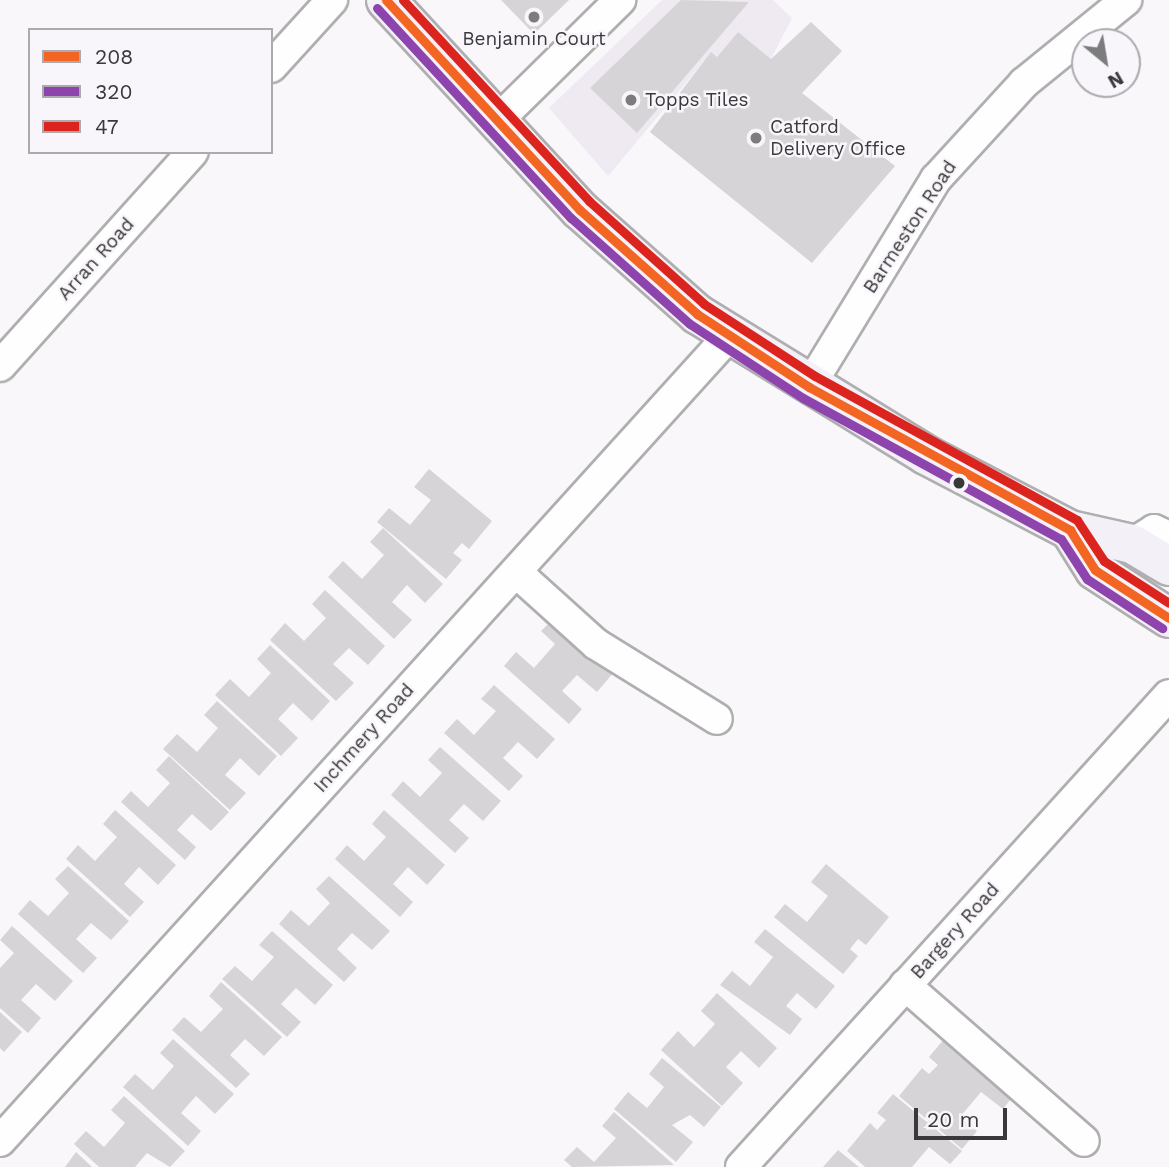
<!DOCTYPE html>
<html>
<head>
<meta charset="utf-8">
<style>
	body { margin:0 }
	#map { position:relative; width:1169px; height:1167px; overflow:hidden; background:#f9f7fa; font-family:"Work Sans",sans-serif }
	div>[style] { position:absolute }
	[style*='--x'] { left:calc(var(--x)*1px); top:calc(var(--y)*1px); width:calc(var(--w)*1px); rotate:calc(var(--a)*1deg) }
	.built>* { inset:0; background:#efeaf2 }
	.building>* { inset:0; background:#d6d4d6 }
	.roads { filter:drop-shadow(2px 0 #afaeb0) drop-shadow(-2px 0 #afaeb0) drop-shadow(0 2px #afaeb0) drop-shadow(0 -2px #afaeb0) }
	.minor>* { height:30px; margin:-15px; padding:0 15px; transform-origin:15px; border-radius:15px; background:#fefefe }
	.highway>* { height:38px; margin:-19px; padding:0 19px; transform-origin:19px; border-radius:19px; background:#f4f0f7 }
	.bus-1>* { height:9px; margin:-4.5px; padding:0 4.5px; transform-origin:4.5px; border-radius:4.5px; background:#f26522 }
	.bus-2>* { height:9px; margin:-4.5px; padding:0 4.5px; transform-origin:4.5px; border-radius:4.5px; background:#8e44ad }
	.bus-3>* { height:9px; margin:-4.5px; padding:0 4.5px; transform-origin:4.5px; border-radius:4.5px; background:#dc241f }
	.dots>* { width:19px; height:19px; translate:-50% -50%; box-sizing:border-box; border:4px solid #f9f6fb; border-radius:50% }
	span { translate:-50% -50%; white-space:nowrap; text-align:center; line-height:1.15; -webkit-text-stroke:5px #f9f6fb; paint-order:stroke }
	.poi-label { font-size:19px; color:#39383a }
	.left { translate:0 -50%; text-align:left }
	.street-label { font-size:19px; color:#39383a }
	.legend { position:absolute; left:28px; top:28px; width:245px; height:126px; box-sizing:border-box; background:#f9f6fb; border:2px solid #acaaae; margin:0; padding:9px 12px; list-style:none; font-size:21px; color:#39383a }
	.legend li { display:flex; align-items:center; gap:14px; height:35px }
	.legend b { width:35px; border:2px solid #acaaae }
	.north { position:absolute; left:1071px; top:28px; width:70px; height:70px; box-sizing:border-box; background:#f9f6fb; border:2px solid #acaaae; border-radius:50%; rotate:150deg; font-size:19px; font-weight:700; line-height:28px; text-align:center; color:#39383a }
	.north::after { content:''; display:block; margin:auto; width:24px; height:32px; background:#7c7b7d; clip-path:polygon(50% 0,100% 100%,50% 72%,0 100%) }
	.scale { position:absolute; left:914px; top:1108px; width:93px; height:32px; box-sizing:border-box; border:4px solid #39383a; border-top:0; padding-left:9px; font-size:21px; line-height:24px; white-space:nowrap; color:#39383a; -webkit-text-stroke:5px #f9f6fb; paint-order:stroke }
</style>
</head>
<body>
<div id="map">
	<div class="built">
		<div style="clip-path:polygon(662px 0,773px 0,792px 18px,771px 59px,738px 32px,717px 57px,711px 53px,608px 176px,549px 108px)"></div>
	</div>
	<div class="building">
		<div style="clip-path:polygon(501px 0,569px 0,534px 34px)"></div>
		<div style="clip-path:polygon(681px 0,749px 2px,637px 133px,590px 88px)"></div>
		<div style="clip-path:polygon(811px 22px,842px 51px,802px 93px,895px 166px,812px 263px,650px 132px,711px 52px,717px 57px,738px 32px,771px 59px)"></div>
		<div style="clip-path:polygon(429px 469px,492px 521px,469px 549px,462px 543px,453px 553px,462px 560px,446px 579px,377px 522px,389px 508px,410px 525px,431px 500px,414px 487px)"></div>
		<div style="clip-path:polygon(383px 528px,443px 584px,425px 603px,407px 585px,392px 602px,412px 620px,394px 639px,328px 577px,343px 561px,362px 579px,384px 555px,370px 542px)"></div>
		<div style="clip-path:polygon(325px 590px,385px 646px,368px 665px,349px 648px,333px 664px,354px 683px,336px 701px,270px 640px,285px 623px,304px 641px,326px 618px,312px 604px)"></div>
		<div style="clip-path:polygon(554px 618px,614px 672px,597px 692px,577px 675px,562px 691px,582px 709px,569px 724px,504px 666px,516px 652px,534px 668px,555px 644px,541px 631px)"></div>
		<div style="clip-path:polygon(270px 645px,330px 701px,312px 721px,293px 703px,278px 719px,298px 738px,281px 756px,215px 695px,230px 679px,249px 697px,271px 673px,257px 659px)"></div>
		<div style="clip-path:polygon(494px 685px,555px 739px,537px 759px,518px 742px,503px 758px,523px 776px,509px 791px,444px 733px,457px 719px,474px 735px,496px 711px,481px 699px)"></div>
		<div style="clip-path:polygon(217px 701px,277px 756px,259px 776px,240px 758px,225px 775px,246px 793px,230px 810px,163px 749px,177px 734px,197px 752px,218px 728px,204px 715px)"></div>
		<div style="clip-path:polygon(440px 747px,501px 801px,483px 821px,464px 804px,449px 820px,469px 838px,455px 853px,391px 795px,403px 781px,420px 797px,442px 773px,428px 760px)"></div>
		<div style="clip-path:polygon(169px 756px,229px 812px,211px 831px,192px 814px,177px 830px,196px 847px,185px 860px,121px 802px,131px 791px,148px 807px,170px 783px,156px 770px)"></div>
		<div style="clip-path:polygon(115px 810px,176px 865px,158px 885px,139px 867px,124px 884px,144px 902px,130px 917px,66px 859px,78px 845px,95px 861px,117px 837px,103px 824px)"></div>
		<div style="clip-path:polygon(384px 810px,445px 865px,427px 885px,408px 867px,393px 884px,413px 902px,400px 917px,335px 859px,347px 845px,364px 861px,386px 837px,372px 824px)"></div>
		<div style="clip-path:polygon(826px 864px,889px 917px,866px 945px,858px 939px,850px 949px,858px 956px,843px 974px,774px 917px,785px 904px,807px 922px,828px 896px,811px 882px)"></div>
		<div style="clip-path:polygon(68px 866px,129px 921px,111px 940px,91px 923px,76px 939px,97px 958px,83px 973px,18px 914px,30px 900px,48px 916px,69px 893px,55px 879px)"></div>
		<div style="clip-path:polygon(329px 876px,390px 931px,372px 950px,352px 933px,337px 949px,357px 968px,344px 982px,279px 924px,291px 910px,309px 926px,330px 903px,316px 889px)"></div>
		<div style="clip-path:polygon(12px 926px,73px 981px,55px 1001px,36px 984px,21px 1000px,41px 1018px,28px 1033px,0 1008px,0 968px,14px 953px,0 940px)"></div>
		<div style="clip-path:polygon(765px 929px,835px 986px,816px 1009px,797px 993px,786px 1006px,802px 1019px,790px 1035px,720px 985px,732px 971px,750px 986px,773px 957px,754px 942px)"></div>
		<div style="clip-path:polygon(272px 931px,333px 985px,315px 1005px,296px 988px,281px 1004px,301px 1022px,287px 1037px,222px 979px,235px 966px,252px 981px,274px 957px,259px 945px)"></div>
		<div style="clip-path:polygon(221px 982px,282px 1037px,264px 1056px,245px 1039px,230px 1055px,250px 1074px,236px 1088px,172px 1030px,184px 1017px,201px 1032px,223px 1009px,209px 996px)"></div>
		<div style="clip-path:polygon(717px 993px,777px 1048px,759px 1068px,741px 1051px,726px 1067px,743px 1083px,722px 1106px,661px 1050px,678px 1031px,694px 1047px,715px 1024px,701px 1011px)"></div>
		<div style="clip-path:polygon(0 1012px,22px 1032px,4px 1052px,0 1048px)"></div>
		<div style="clip-path:polygon(945px 1038px,1014px 1095px,1003px 1109px,981px 1092px,960px 1117px,977px 1131px,962px 1149px,899px 1096px,922px 1068px,929px 1074px,938px 1065px,929px 1057px)"></div>
		<div style="clip-path:polygon(173px 1039px,234px 1094px,215px 1114px,196px 1096px,181px 1113px,201px 1131px,188px 1146px,123px 1087px,135px 1074px,153px 1090px,174px 1066px,160px 1053px)"></div>
		<div style="clip-path:polygon(662px 1058px,721px 1107px,704px 1127px,690px 1115px,672px 1125px,693px 1142px,676px 1162px,614px 1109px,628px 1092px,647px 1108px,664px 1087px,649px 1074px)"></div>
		<div style="clip-path:polygon(893px 1094px,962px 1151px,950px 1164px,929px 1147px,912px 1167px,865px 1167px,847px 1151px,870px 1123px,877px 1130px,886px 1120px,877px 1113px)"></div>
		<div style="clip-path:polygon(124px 1096px,185px 1151px,170px 1167px,147px 1153px,135px 1167px,99px 1167px,74px 1144px,86px 1131px,104px 1147px,125px 1123px,111px 1110px)"></div>
		<div style="clip-path:polygon(614px 1112px,674px 1165px,572px 1167px,564px 1160px,577px 1147px,594px 1162px,616px 1138px,602px 1126px)"></div>
		<div style="clip-path:polygon(838px 1150px,859px 1167px,823px 1167px)"></div>
		<div style="clip-path:polygon(76px 1152px,92px 1167px,65px 1167px)"></div>
	</div>
	<div class="roads">
		<div class="minor">
			<div style="--x:271;--y:67;--w:91;--a:-47.7"></div>
			<div style="--x:497;--y:121;--w:173;--a:-44.5"></div>
			<div style="--x:0;--y:366;--w:288;--a:-48"></div>
			<div style="--x:809;--y:387;--w:244;--a:-58.6"></div>
			<div style="--x:936;--y:179;--w:130;--a:-47.5"></div>
			<div style="--x:1024;--y:83;--w:132;--a:-39.1"></div>
			<div style="--x:1132;--y:544;--w:26;--a:-32"></div>
			<div style="--x:1154;--y:530;--w:17;--a:25"></div>
			<div style="--x:516;--y:572;--w:108;--a:42"></div>
			<div style="--x:596;--y:644;--w:142;--a:31.8"></div>
			<div style="--x:905;--y:985;--w:237;--a:41.1"></div>
			<div style="--x:0;--y:1141;--w:1086;--a:-47.84"></div>
			<div style="--x:741;--y:1167;--w:637;--a:-47.8"></div>
		</div>
		<div class="highway">
			<div style="--x:386;--y:0;--w:286;--a:47.3"></div>
			<div style="--x:580;--y:210;--w:157;--a:41.6"></div>
			<div style="--x:697;--y:314;--w:269;--a:31.6"></div>
			<div style="--x:926;--y:455;--w:162;--a:27.5"></div>
			<div style="--x:1070;--y:530;--w:64;--a:12.7"></div>
			<div style="--x:1132;--y:544;--w:43;--a:30.7"></div>
			<div style="--x:1070;--y:530;--w:47;--a:58"></div>
			<div style="--x:1095;--y:570;--w:88;--a:33"></div>
		</div>
	</div>
	<div class="bus-1">
		<div style="--x:386;--y:0;--w:286;--a:47.3"></div>
		<div style="--x:580;--y:210;--w:157;--a:41.6"></div>
		<div style="--x:697;--y:314;--w:134;--a:33.1"></div>
		<div style="--x:809;--y:387;--w:298;--a:28.7"></div>
		<div style="--x:1070;--y:530;--w:47;--a:58"></div>
		<div style="--x:1095;--y:570;--w:88;--a:33"></div>
	</div>
	<div class="bus-2">
		<div style="--x:377;--y:8;--w:286;--a:47.3"></div>
		<div style="--x:571;--y:218;--w:159;--a:41.7"></div>
		<div style="--x:690;--y:324;--w:135;--a:33.2"></div>
		<div style="--x:803;--y:398;--w:294;--a:28.7"></div>
		<div style="--x:1061;--y:539;--w:48;--a:57"></div>
		<div style="--x:1087;--y:579;--w:90;--a:33.2"></div>
	</div>
	<div class="bus-3">
		<div style="--x:403;--y:0;--w:274;--a:47.2"></div>
		<div style="--x:589;--y:201;--w:154;--a:41.8"></div>
		<div style="--x:704;--y:304;--w:132;--a:33"></div>
		<div style="--x:815;--y:376;--w:299;--a:28.8"></div>
		<div style="--x:1077;--y:520;--w:49;--a:56.6"></div>
		<div style="--x:1104;--y:561;--w:77;--a:32.9"></div>
	</div>
	<div class="dots">
		<div style="left:534px;top:17px;background:#7c7b7d"></div>
		<div style="left:631px;top:100px;background:#7c7b7d"></div>
		<div style="left:756px;top:138px;background:#7c7b7d"></div>
		<div style="left:959px;top:483px;background:#39383a"></div>
	</div>
	<div class="poi-label">
		<span style="left:534px;top:39px">Benjamin Court</span>
		<span class="left" style="left:645px;top:100px">Topps Tiles</span>
		<span class="left" style="left:770px;top:138px">Catford<br>Delivery Office</span>
	</div>
	<div class="street-label">
		<span style="left:910px;top:227px;rotate:-57deg">Barmeston Road</span>
		<span style="left:96px;top:259px;rotate:-48deg">Arran Road</span>
		<span style="left:364px;top:738px;rotate:-48deg">Inchmery Road</span>
		<span style="left:955px;top:931px;rotate:-48deg">Bargery Road</span>
	</div>
	<ul class="legend">
	<li><b style="height:9px;background:#f26522"></b>208</li>
	<li><b style="height:9px;background:#8e44ad"></b>320</li>
	<li><b style="height:9px;background:#dc241f"></b>47</li>
	</ul>
	<div class="north">N</div>
	<div class="scale">20 m</div>
</div>
</body>
</html>
